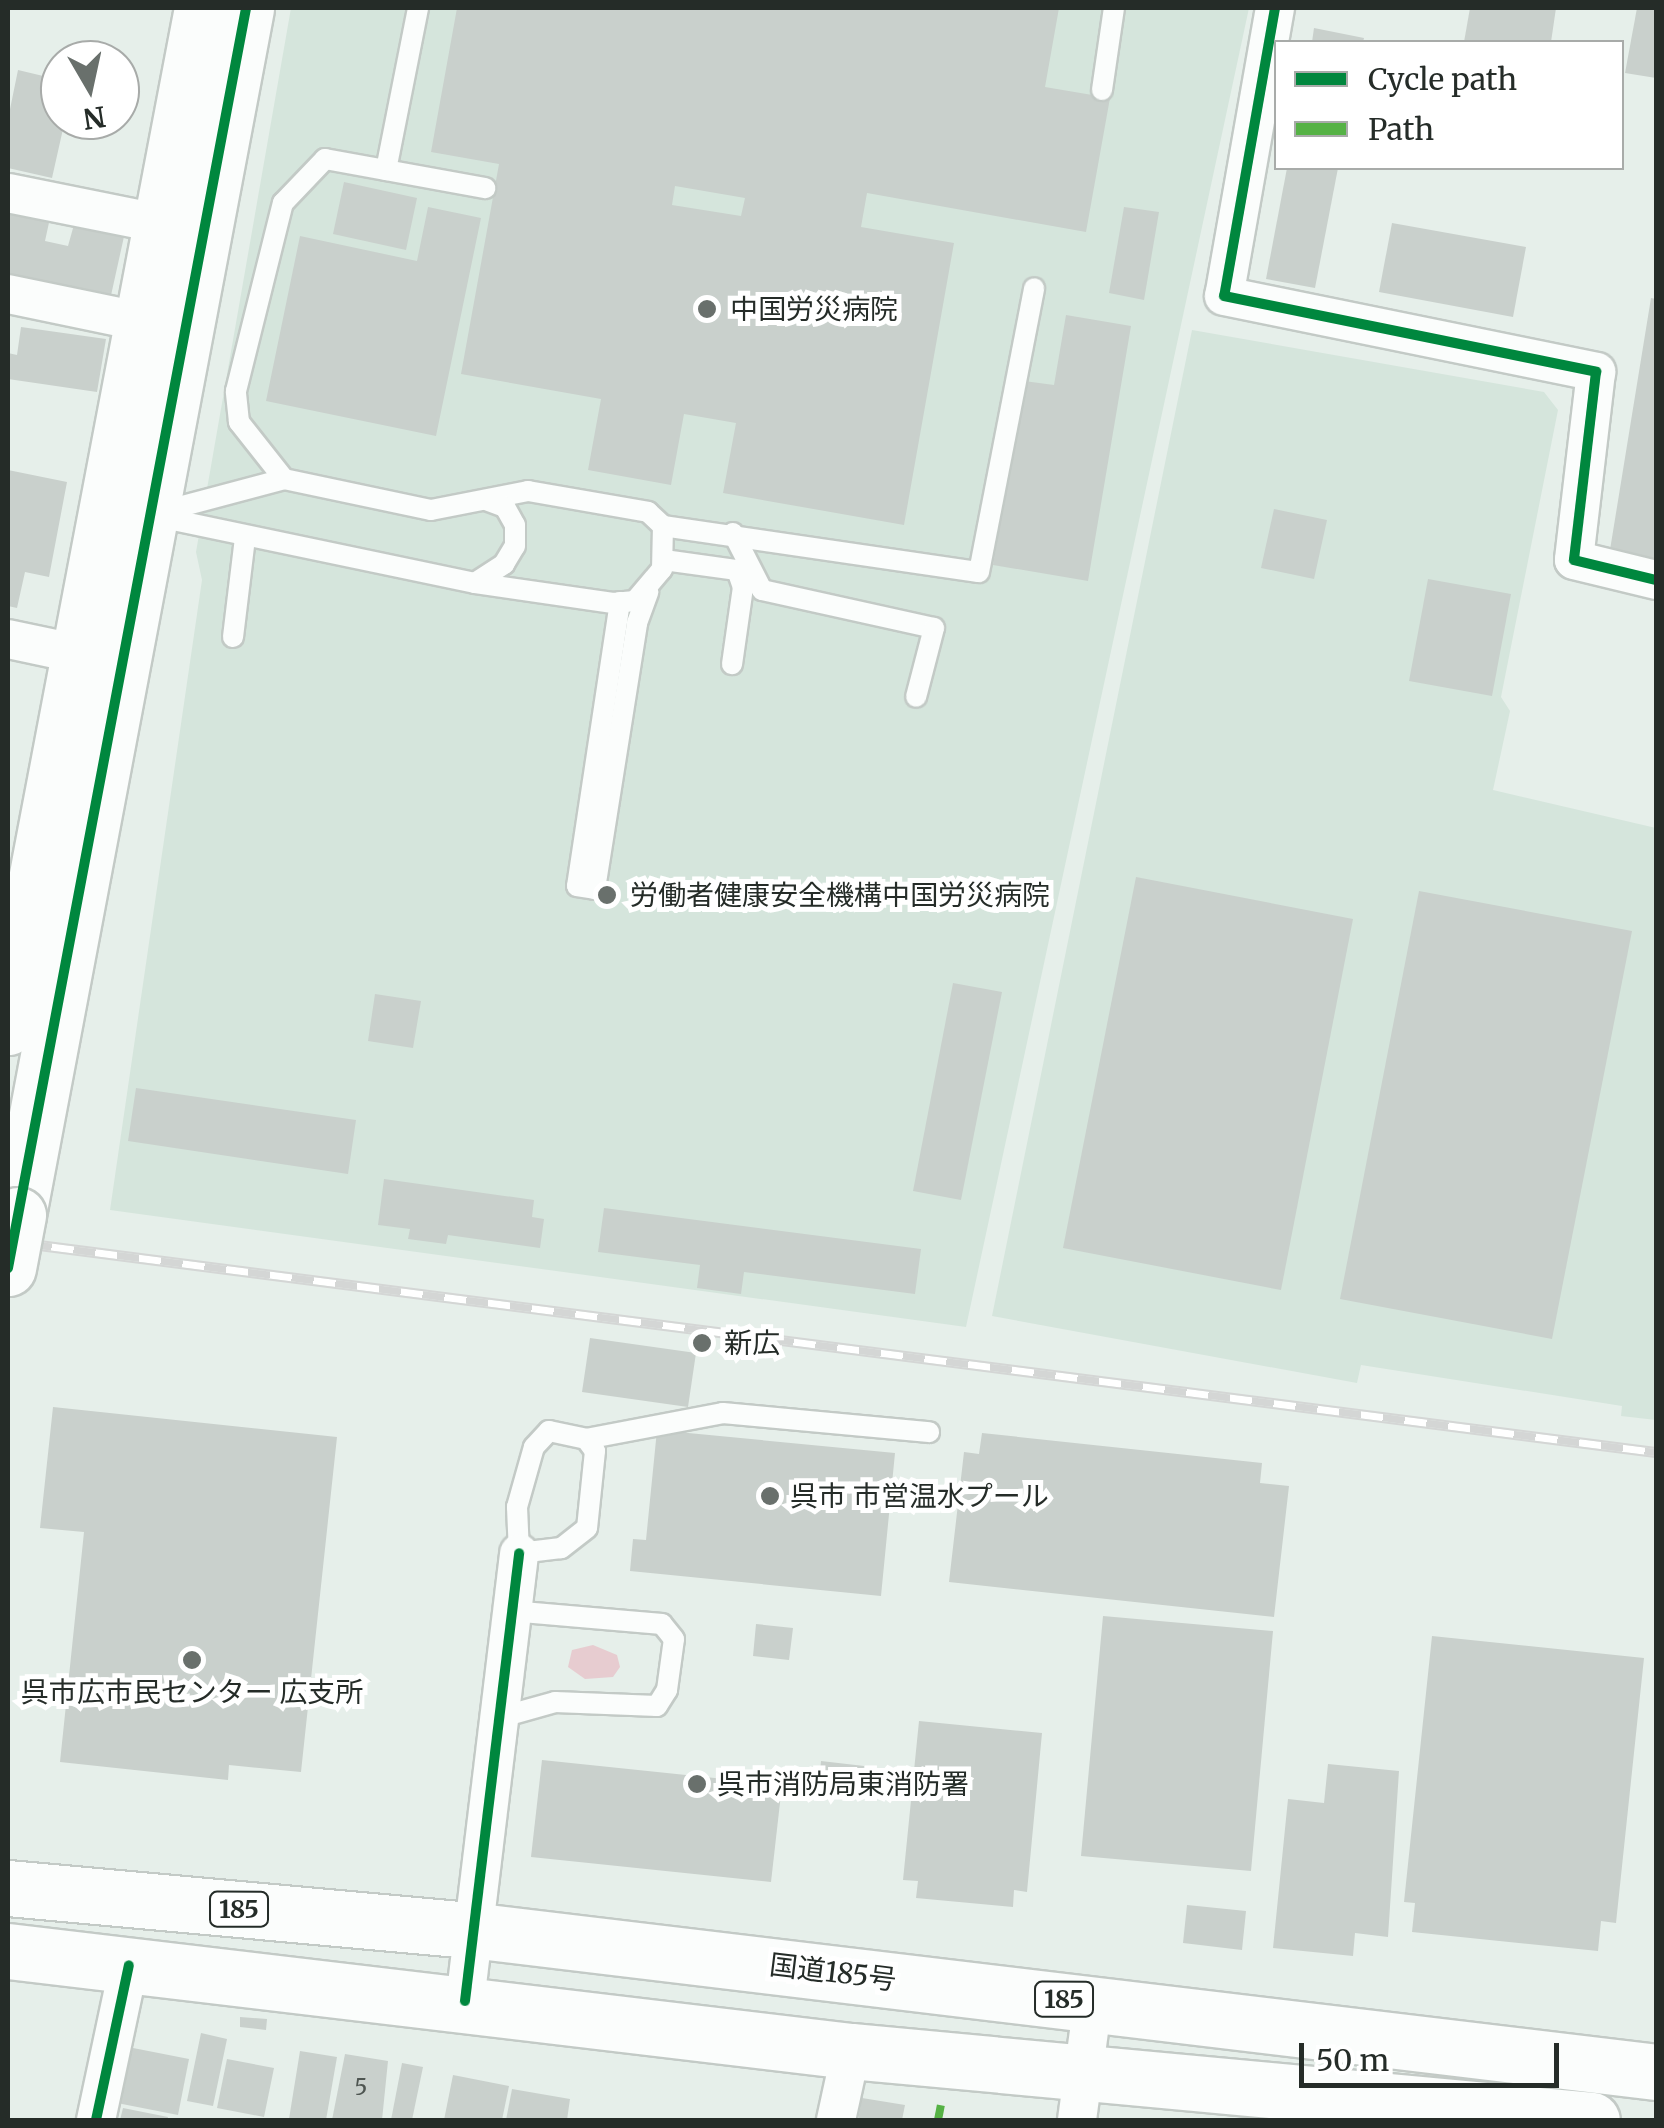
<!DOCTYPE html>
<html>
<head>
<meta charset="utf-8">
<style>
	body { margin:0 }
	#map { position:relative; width:1664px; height:2128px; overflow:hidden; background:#e6efea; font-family:Merriweather,"Noto Sans JP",serif }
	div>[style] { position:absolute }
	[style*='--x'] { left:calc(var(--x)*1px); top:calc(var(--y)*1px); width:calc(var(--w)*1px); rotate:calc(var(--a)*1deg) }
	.built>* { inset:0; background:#d5e5dc }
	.green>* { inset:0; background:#e7ccd0 }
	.building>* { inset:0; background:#c9d0cc }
	.roads { filter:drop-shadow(2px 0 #c3cac6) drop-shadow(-2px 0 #c3cac6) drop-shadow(0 2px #c3cac6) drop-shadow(0 -2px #c3cac6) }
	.lane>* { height:20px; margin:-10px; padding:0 10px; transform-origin:10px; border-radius:10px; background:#fbfdfc }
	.street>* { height:38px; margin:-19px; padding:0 19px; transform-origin:19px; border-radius:19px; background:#fbfdfc }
	.secondary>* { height:55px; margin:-27.5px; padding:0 27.5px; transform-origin:27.5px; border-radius:27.5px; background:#fbfdfc }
	.highway>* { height:55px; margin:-27.5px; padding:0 27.5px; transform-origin:27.5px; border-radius:27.5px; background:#fbfdfc }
	.rail>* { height:11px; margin-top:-5.5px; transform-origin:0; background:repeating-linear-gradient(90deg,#fff 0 22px,#d4d6d5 0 44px); box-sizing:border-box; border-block:2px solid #d4d6d5 }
	.bridges { filter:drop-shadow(2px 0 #c3cac6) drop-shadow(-2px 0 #c3cac6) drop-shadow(0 2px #c3cac6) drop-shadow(0 -2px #c3cac6) }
	.secondary-bridge>* { height:55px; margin:-27.5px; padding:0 27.5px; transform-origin:27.5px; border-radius:27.5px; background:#fbfdfc }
	.quiet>* { height:8px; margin-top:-4px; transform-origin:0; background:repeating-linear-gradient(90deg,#55b245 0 15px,transparent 0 23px) }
	.cycleway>* { height:10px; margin:-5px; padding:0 5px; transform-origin:5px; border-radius:5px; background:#00873e }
	.dots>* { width:28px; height:28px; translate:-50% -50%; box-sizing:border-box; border:5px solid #fff; border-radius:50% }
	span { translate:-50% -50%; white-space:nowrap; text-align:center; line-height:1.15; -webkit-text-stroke:10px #fff; paint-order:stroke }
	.number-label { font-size:22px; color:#4e5551 }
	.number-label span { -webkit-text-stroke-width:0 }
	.shield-label span { padding:2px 8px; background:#fff; border:2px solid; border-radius:8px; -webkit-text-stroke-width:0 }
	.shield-label { font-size:25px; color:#252c28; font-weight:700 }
	.poi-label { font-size:28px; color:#252c28 }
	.left { translate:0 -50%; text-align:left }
	.street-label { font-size:28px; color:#252c28 }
	.frame { position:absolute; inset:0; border:10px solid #252c28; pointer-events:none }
	.legend { position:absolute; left:1274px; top:40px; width:350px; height:130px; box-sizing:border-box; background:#fff; border:2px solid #a8aba9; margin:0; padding:12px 18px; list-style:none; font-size:30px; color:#252c28 }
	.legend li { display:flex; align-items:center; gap:20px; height:50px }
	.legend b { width:50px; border:2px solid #a8aba9 }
	.north { position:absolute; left:40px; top:40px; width:100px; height:100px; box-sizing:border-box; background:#fff; border:2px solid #a8aba9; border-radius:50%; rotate:171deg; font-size:28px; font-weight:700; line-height:40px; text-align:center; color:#252c28 }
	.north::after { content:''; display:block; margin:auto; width:35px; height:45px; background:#69706c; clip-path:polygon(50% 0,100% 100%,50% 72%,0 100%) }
	.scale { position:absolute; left:1299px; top:2043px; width:260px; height:45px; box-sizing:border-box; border:5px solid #252c28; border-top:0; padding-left:12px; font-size:30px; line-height:35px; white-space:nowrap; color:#252c28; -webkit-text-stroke:8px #fff; paint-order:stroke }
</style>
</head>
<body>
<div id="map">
	<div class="built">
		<div style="clip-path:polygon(291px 8px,1249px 8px,966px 1327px,110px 1210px,202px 580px,196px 552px)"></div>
		<div style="clip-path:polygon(1192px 330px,1544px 392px,1558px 410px,1501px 697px,1510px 711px,1493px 790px,1656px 828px,1656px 1420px,1621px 1416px,1622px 1406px,1361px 1365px,1357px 1383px,992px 1316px)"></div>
	</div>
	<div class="green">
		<div style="clip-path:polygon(593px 1645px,617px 1655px,620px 1667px,613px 1677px,585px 1679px,568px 1667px,572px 1650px)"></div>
	</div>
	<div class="building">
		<div style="clip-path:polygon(evenodd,457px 8px,1059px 8px,1045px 87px,1110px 98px,1086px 232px,867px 193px,861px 227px,954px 243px,904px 525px,723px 493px,736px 423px,684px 414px,671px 485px,588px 470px,601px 399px,461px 374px,499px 164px,431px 152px,457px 8px,675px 186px,745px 198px,741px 216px,672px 205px,675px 186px)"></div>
		<div style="clip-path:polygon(1470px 8px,1556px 8px,1551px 42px,1464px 42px)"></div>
		<div style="clip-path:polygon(1637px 8px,1656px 8px,1656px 78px,1625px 73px)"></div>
		<div style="clip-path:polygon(1314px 28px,1364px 38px,1363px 42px,1312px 42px)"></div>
		<div style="clip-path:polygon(18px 70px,60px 80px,60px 120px,65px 120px,52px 178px,8px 168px,8px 119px)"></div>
		<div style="clip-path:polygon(1287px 168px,1338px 168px,1315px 288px,1266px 279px)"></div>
		<div style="clip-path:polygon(344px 182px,417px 198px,406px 250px,333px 234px)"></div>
		<div style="clip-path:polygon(428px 207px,481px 218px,436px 436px,266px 401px,300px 236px,417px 261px)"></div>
		<div style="clip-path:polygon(1124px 207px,1159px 212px,1144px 300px,1109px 293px)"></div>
		<div style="clip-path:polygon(8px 208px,50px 218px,45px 241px,68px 246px,75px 221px,125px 232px,110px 300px,8px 277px)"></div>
		<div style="clip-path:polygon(1392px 223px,1526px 247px,1513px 317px,1379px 292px)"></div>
		<div style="clip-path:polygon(1651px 298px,1656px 299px,1656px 564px,1609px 556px)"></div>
		<div style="clip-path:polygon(1066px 315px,1131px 326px,1088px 581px,993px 565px,1024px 381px,1054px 385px)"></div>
		<div style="clip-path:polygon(21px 327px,106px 339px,97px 392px,8px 379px,8px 353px,17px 355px)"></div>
		<div style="clip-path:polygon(8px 470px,67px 482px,49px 577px,25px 572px,17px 608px,8px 606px)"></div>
		<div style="clip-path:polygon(1274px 509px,1327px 520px,1314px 579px,1261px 568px)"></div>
		<div style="clip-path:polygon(1428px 579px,1511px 594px,1492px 696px,1409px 681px)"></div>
		<div style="clip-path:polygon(1136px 877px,1353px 919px,1281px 1290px,1063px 1248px)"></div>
		<div style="clip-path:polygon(1419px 891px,1632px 931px,1552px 1339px,1340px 1299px)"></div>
		<div style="clip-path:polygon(953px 983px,1002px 992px,961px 1200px,913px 1191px)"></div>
		<div style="clip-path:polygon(375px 994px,421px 1001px,413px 1048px,368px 1041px)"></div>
		<div style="clip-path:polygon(136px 1088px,356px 1120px,348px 1174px,128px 1141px)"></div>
		<div style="clip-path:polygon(384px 1179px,534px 1200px,532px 1217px,544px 1219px,540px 1248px,448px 1235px,446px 1244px,408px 1239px,410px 1229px,378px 1225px)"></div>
		<div style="clip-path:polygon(604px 1208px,921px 1249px,915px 1294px,744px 1272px,741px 1294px,697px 1288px,700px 1265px,598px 1252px)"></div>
		<div style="clip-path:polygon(590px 1338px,696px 1353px,688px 1407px,582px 1392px)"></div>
		<div style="clip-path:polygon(53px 1407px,337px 1437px,301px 1772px,229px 1765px,228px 1780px,60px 1762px,84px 1532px,40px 1528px)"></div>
		<div style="clip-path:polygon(657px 1430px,895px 1453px,881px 1596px,630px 1571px,633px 1539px,646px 1540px)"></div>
		<div style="clip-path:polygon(982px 1433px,1262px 1463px,1260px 1483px,1289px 1486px,1274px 1617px,949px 1582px,964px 1452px,979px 1454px)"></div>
		<div style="clip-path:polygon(1103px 1616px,1273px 1631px,1251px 1871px,1081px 1856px)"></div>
		<div style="clip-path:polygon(756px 1624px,793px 1628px,789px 1660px,753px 1656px)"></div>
		<div style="clip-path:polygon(1432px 1636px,1644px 1658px,1616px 1923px,1601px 1921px,1598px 1951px,1412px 1932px,1415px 1903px,1404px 1902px)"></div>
		<div style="clip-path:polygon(919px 1721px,1042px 1733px,1027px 1892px,1014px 1890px,1013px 1907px,916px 1898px,918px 1881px,903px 1880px)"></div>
		<div style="clip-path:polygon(542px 1760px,782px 1785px,771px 1882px,531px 1857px)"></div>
		<div style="clip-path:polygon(821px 1761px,864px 1766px,861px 1799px,818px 1794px)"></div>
		<div style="clip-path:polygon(1328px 1764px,1399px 1771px,1388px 1937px,1355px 1933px,1353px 1956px,1273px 1948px,1288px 1799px,1324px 1803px)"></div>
		<div style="clip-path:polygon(1187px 1905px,1246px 1911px,1242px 1950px,1183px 1943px)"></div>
		<div style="clip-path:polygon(240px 2017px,267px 2019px,266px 2030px,240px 2027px)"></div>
		<div style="clip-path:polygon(201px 2033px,227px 2039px,213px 2106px,187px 2101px)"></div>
		<div style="clip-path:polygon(128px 2047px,189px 2059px,178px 2115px,117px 2103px)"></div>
		<div style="clip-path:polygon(300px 2051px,337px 2057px,326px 2120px,289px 2119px)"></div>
		<div style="clip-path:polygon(345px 2054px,388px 2061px,382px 2120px,332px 2120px)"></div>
		<div style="clip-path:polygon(227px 2059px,274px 2068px,264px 2117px,217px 2108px)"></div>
		<div style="clip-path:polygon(402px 2063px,423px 2067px,412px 2120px,391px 2120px)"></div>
		<div style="clip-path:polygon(453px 2075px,509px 2086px,502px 2120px,444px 2120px)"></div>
		<div style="clip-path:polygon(512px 2089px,570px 2099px,567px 2120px,506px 2120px)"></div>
		<div style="clip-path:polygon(862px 2098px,905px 2105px,902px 2120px,858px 2120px)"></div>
		<div style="clip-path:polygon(123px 2108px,168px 2117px,167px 2120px,120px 2120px)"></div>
	</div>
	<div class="roads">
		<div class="lane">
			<div style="--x:1102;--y:90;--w:83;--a:-81.7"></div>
			<div style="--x:386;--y:170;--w:165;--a:-78.8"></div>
			<div style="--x:284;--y:479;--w:150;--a:11.9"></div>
			<div style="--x:431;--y:510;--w:99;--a:-11.1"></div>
			<div style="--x:528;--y:491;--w:122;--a:9.9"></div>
			<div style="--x:648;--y:512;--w:21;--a:43"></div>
			<div style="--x:663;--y:526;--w:43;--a:91.3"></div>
			<div style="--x:662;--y:569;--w:42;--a:130.2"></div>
			<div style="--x:635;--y:601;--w:22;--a:175"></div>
			<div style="--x:613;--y:603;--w:139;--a:-171.8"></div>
			<div style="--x:475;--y:583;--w:333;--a:-168.2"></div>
			<div style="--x:149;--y:515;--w:140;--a:-14.9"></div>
			<div style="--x:284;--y:479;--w:73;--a:-128.3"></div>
			<div style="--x:239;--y:422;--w:31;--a:-96"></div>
			<div style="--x:236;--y:391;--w:194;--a:-76"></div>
			<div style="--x:283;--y:203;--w:61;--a:-46.3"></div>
			<div style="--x:325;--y:159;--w:163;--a:10.3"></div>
			<div style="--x:663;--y:526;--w:319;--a:8.3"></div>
			<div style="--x:979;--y:572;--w:289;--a:-79"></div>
			<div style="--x:733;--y:533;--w:64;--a:63"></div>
			<div style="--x:762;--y:590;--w:176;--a:12.5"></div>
			<div style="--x:934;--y:628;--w:71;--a:104.6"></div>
			<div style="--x:664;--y:560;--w:74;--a:7.8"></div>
			<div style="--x:737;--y:570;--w:18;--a:71"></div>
			<div style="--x:743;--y:587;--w:78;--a:98.1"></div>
			<div style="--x:475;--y:583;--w:35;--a:-33"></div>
			<div style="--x:504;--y:564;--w:21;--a:-59"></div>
			<div style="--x:515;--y:546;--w:21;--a:-90"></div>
			<div style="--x:515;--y:525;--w:21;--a:-119"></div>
			<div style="--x:505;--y:507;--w:20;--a:-160"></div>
			<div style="--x:620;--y:602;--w:287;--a:98.6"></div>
			<div style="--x:577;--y:886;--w:18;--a:9"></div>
			<div style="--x:595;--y:889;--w:269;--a:-81"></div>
			<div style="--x:637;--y:623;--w:33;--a:-70"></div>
			<div style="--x:233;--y:637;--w:100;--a:-83.1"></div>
			<div style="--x:549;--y:1431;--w:38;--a:12"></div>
			<div style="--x:586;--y:1439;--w:15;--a:53"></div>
			<div style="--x:595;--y:1451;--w:77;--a:95.9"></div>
			<div style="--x:587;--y:1528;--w:33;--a:142"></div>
			<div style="--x:561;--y:1548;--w:42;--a:173.2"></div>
			<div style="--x:519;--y:1553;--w:46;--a:-92.5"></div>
			<div style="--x:517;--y:1507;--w:62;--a:-74.2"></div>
			<div style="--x:534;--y:1447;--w:22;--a:-47"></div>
			<div style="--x:586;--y:1439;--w:139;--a:-10.7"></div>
			<div style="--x:723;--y:1413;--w:207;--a:5.3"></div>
			<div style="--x:498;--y:1718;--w:59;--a:-15.7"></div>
			<div style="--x:555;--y:1702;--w:102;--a:2.2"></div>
			<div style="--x:657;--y:1706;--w:19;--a:-58"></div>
			<div style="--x:667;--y:1690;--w:51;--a:-82.2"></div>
			<div style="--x:674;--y:1639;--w:19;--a:-129"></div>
			<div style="--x:662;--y:1624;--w:152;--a:-175.1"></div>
		</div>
		<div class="street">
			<div style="--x:1275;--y:8;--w:292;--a:100"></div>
			<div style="--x:1224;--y:296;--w:380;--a:11.5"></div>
			<div style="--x:1596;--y:372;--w:189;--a:96.7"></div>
			<div style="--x:1574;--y:560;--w:84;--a:13.7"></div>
			<div style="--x:8;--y:193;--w:177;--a:11.4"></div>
			<div style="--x:8;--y:294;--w:162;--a:11.7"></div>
			<div style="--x:8;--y:639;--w:73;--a:11.9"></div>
			<div style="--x:465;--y:2001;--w:451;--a:-83.1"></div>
			<div style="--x:96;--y:2120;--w:158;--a:-78"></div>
			<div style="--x:836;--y:2120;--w:71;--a:-77.7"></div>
			<div style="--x:1077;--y:2120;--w:119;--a:-82.3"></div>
		</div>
		<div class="secondary">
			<div style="--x:8;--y:1027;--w:1037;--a:-79.22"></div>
			<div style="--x:18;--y:1215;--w:1228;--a:-79.3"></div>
		</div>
		<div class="highway">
			<div style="--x:8;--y:1888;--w:465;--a:5.2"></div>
			<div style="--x:471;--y:1930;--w:1193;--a:6.83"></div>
			<div style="--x:8;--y:1951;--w:849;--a:6.77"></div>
			<div style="--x:851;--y:2051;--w:744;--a:5.32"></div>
		</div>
	</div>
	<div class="rail">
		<div style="--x:8;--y:1241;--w:1661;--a:7.3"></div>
	</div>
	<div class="bridges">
		<div class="secondary-bridge">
			<div style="--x:8;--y:1268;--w:54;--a:-79.3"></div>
		</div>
	</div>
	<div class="quiet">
		<div style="--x:938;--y:2120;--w:15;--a:-79"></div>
	</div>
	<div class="cycleway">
		<div style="--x:1275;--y:8;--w:292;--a:100"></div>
		<div style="--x:1224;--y:296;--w:380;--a:11.5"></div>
		<div style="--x:1596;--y:372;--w:189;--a:96.7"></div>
		<div style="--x:1574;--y:560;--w:84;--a:13.7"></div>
		<div style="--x:8;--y:1268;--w:1282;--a:-79.3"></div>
		<div style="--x:465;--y:2001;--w:451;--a:-83.1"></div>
		<div style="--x:96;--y:2120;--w:158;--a:-78"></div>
	</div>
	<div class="dots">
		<div style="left:707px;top:309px;background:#69706c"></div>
		<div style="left:607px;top:895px;background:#69706c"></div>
		<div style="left:702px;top:1343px;background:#69706c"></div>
		<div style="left:770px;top:1496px;background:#69706c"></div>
		<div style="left:192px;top:1660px;background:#69706c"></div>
		<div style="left:697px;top:1784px;background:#69706c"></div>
	</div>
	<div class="number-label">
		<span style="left:361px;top:2088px">5</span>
	</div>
	<div class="shield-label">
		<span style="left:239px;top:1909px">185</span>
		<span style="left:1064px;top:1999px">185</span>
	</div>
	<div class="poi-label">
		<span class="left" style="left:730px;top:309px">中国労災病院</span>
		<span class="left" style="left:630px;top:895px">労働者健康安全機構中国労災病院</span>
		<span class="left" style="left:724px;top:1343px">新広</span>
		<span class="left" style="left:790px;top:1496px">呉市 市営温水プール</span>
		<span style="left:192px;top:1692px">呉市広市民センター 広支所</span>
		<span class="left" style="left:717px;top:1784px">呉市消防局東消防署</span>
	</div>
	<div class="street-label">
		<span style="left:833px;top:1972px;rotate:7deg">国道185号</span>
	</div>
	<div class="frame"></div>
	<ul class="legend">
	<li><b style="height:12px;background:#00873e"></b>Cycle path</li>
	<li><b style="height:12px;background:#55b245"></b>Path</li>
	</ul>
	<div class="north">N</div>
	<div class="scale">50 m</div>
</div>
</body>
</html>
